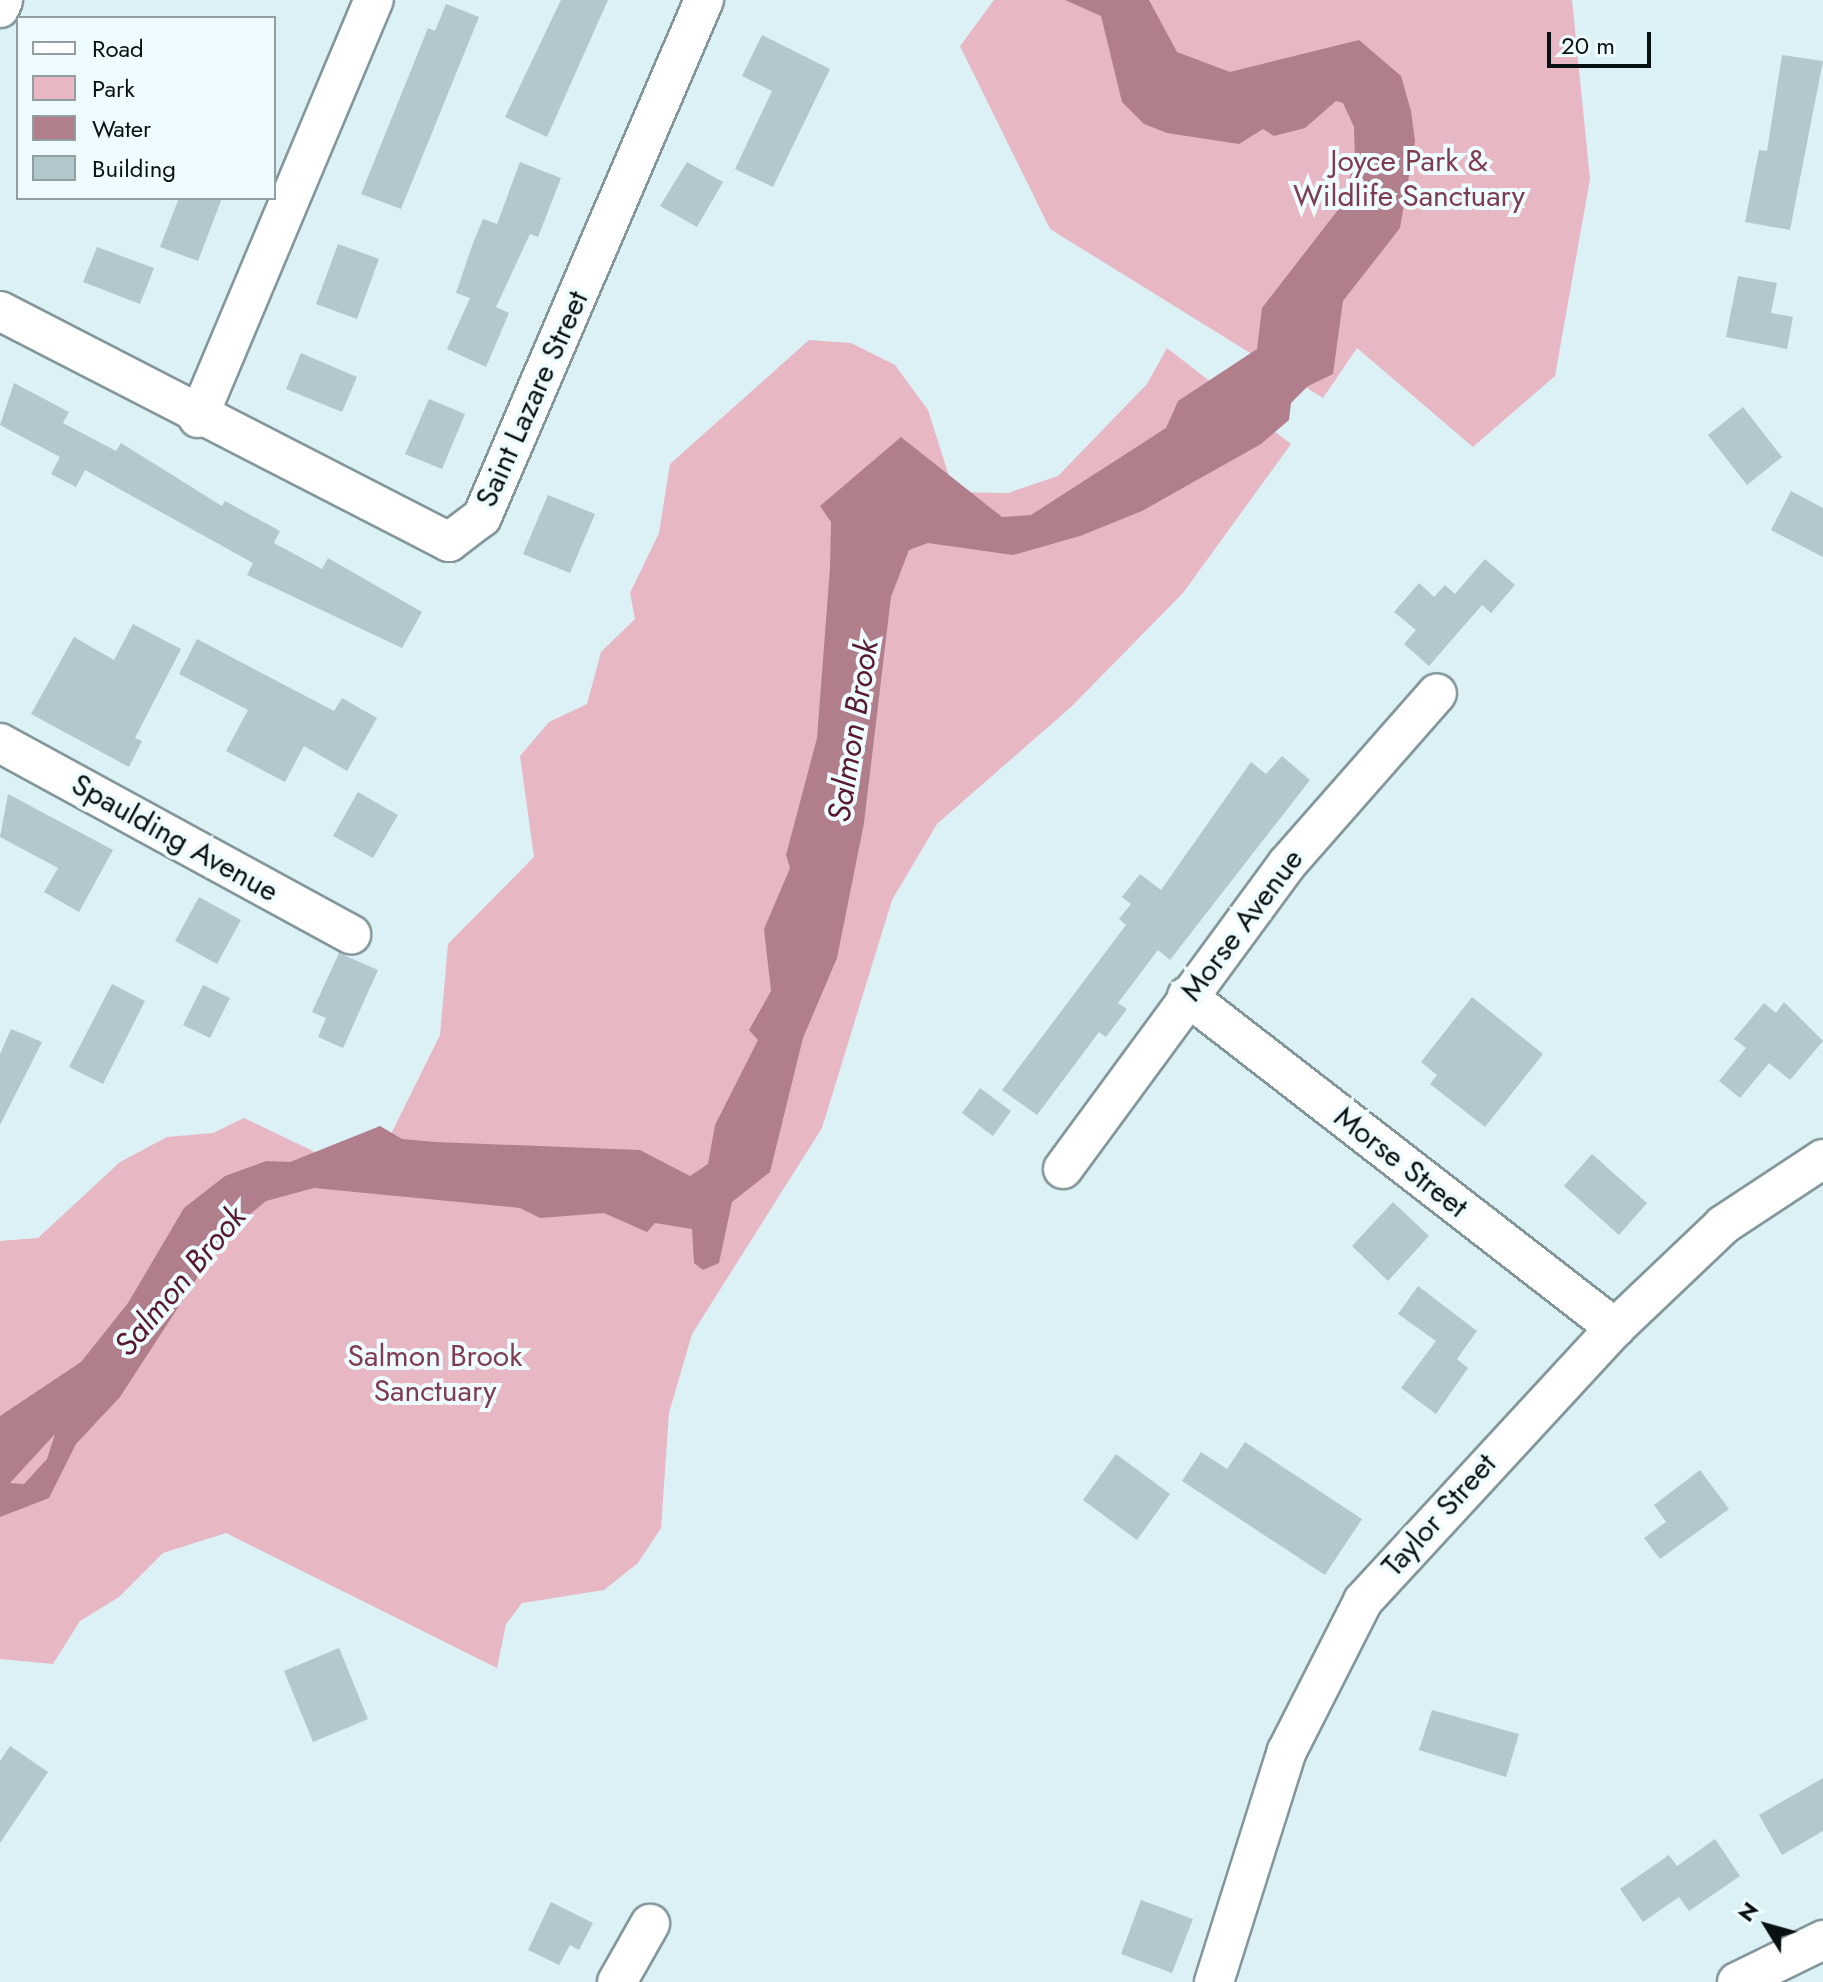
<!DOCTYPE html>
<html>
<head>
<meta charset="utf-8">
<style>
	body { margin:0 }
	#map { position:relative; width:1823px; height:1982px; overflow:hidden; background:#dbf1f5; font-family:Jost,sans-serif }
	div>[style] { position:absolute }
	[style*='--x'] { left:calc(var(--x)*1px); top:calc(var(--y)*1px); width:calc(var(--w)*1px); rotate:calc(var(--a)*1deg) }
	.green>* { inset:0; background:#e7b8c4 }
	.water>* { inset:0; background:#b17e8c }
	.building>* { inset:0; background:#b3c8cc }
	.roads { filter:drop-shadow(2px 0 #83979b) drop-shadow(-2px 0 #83979b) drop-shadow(0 2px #83979b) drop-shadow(0 -2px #83979b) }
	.minor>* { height:38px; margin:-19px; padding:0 19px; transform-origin:19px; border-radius:19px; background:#fff }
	span { translate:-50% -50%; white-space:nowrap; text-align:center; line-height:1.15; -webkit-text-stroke:8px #effcff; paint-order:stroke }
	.park-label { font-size:30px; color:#7f3c51 }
	.street-label { font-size:30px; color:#091011 }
	.water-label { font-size:32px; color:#581930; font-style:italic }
	.legend { position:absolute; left:16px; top:16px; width:260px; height:184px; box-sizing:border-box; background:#effcff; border:2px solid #939ea0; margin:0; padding:10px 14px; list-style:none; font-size:24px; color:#091011 }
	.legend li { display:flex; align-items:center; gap:16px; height:40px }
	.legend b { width:40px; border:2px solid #939ea0 }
	.north { position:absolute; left:1727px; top:1886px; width:80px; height:80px; -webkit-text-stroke:6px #effcff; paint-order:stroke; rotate:307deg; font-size:22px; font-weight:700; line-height:32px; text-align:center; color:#091011 }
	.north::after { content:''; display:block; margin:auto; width:28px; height:36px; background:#091011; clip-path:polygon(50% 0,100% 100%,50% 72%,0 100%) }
	.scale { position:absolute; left:1547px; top:32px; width:104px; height:36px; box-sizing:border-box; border:4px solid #091011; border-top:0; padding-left:10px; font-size:24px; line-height:28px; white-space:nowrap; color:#091011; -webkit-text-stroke:6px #effcff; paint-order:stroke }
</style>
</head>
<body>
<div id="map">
	<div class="green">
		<div style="clip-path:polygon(994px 0,1572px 0,1590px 179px,1555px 376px,1473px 447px,1357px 348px,1323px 398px,1050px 229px,960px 46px)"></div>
		<div style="clip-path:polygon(809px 340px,851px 343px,895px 365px,928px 410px,949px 476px,901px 437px,948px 492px,1008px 493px,1058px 476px,1147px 384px,1167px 348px,1291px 444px,1183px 593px,1071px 707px,937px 824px,892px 900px,822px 1128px,692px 1334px,669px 1413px,661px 1528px,638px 1563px,604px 1590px,522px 1603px,506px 1624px,497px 1668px,226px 1533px,163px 1553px,119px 1597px,80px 1621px,53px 1664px,0 1659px,0 1241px,38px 1238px,120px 1162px,167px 1137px,213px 1133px,244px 1118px,317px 1153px,391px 1134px,440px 1035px,448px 944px,534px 857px,520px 756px,549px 722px,587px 704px,601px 652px,635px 619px,630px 593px,659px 533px,670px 464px)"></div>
	</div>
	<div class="water">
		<div style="clip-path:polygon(evenodd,1065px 0,1149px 0,1177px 52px,1230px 72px,1359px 40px,1401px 76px,1411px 111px,1415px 141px,1400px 228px,1343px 301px,1333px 374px,1308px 386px,1291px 403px,1289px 420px,1261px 444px,1142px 511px,1080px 536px,1013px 555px,928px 543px,909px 550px,891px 597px,864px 823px,837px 958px,803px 1038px,770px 1172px,732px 1202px,719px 1263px,703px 1270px,694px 1263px,692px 1229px,655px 1223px,647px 1232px,604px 1213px,540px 1218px,520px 1208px,314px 1188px,266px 1201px,225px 1235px,120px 1397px,76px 1444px,49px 1498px,0 1517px,0 1416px,81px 1362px,128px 1303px,184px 1208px,225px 1176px,266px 1161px,290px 1162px,380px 1126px,402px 1139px,436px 1142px,640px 1150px,690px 1176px,708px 1164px,715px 1125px,758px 1040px,749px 1030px,771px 991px,764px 929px,790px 868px,786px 855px,817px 738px,830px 568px,831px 522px,820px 506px,901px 437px,1002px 517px,1031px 515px,1166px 428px,1178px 401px,1257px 349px,1262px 308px,1341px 206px,1355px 160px,1354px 127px,1343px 103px,1336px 101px,1305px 128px,1274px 136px,1263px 129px,1239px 144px,1167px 133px,1144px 124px,1122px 102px,1101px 16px,1065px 0,55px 1434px,47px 1459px,24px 1484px,10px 1483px,55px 1434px)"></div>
	</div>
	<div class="building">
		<div style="clip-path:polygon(561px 0,608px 0,547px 137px,505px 117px)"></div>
		<div style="clip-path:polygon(446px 4px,479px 17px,401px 209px,361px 194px,428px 28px,435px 31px)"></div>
		<div style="clip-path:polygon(762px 35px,830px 69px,773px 187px,735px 169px,772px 91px,742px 76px)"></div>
		<div style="clip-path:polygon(1782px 55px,1823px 61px,1790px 230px,1745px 222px,1759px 150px,1767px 151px)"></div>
		<div style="clip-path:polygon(520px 162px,561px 178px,538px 237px,530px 234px,496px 307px,509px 313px,486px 367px,447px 349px,470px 298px,456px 293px,473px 243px,483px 219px,497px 224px)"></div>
		<div style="clip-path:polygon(687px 162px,723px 182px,697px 227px,660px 206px)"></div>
		<div style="clip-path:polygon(179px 198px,222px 198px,198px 261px,160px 247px)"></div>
		<div style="clip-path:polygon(338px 244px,379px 259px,357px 319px,316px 304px)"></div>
		<div style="clip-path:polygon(97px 247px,154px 268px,140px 304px,83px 282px)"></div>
		<div style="clip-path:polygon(1738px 276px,1777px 283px,1771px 313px,1793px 317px,1787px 349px,1726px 337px)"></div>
		<div style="clip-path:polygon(301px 353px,357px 377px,342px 412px,286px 389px)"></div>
		<div style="clip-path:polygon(14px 383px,69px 412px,63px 423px,116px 451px,121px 443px,222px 506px,225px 501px,280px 531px,274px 543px,322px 569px,328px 558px,422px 612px,402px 648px,247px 575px,253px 563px,85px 470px,76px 487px,51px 474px,60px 457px,0 425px)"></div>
		<div style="clip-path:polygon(429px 399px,465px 414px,442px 469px,405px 454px)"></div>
		<div style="clip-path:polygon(1743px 407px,1782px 457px,1747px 485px,1708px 435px)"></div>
		<div style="clip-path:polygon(1791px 491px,1823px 508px,1823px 557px,1771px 530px)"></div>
		<div style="clip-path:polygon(548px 495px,595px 514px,570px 573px,523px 554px)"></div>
		<div style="clip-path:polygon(1485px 559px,1515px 585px,1491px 613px,1482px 605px,1429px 666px,1404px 644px,1416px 630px,1394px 612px,1419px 583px,1434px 597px,1445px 585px,1455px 594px)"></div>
		<div style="clip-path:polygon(133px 624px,181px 649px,135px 738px,142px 741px,129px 767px,31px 714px,74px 637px,114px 660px)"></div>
		<div style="clip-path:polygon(197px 639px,334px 711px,342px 698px,377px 718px,347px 771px,304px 746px,285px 782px,226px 751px,248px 710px,179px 674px)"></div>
		<div style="clip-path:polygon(1282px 756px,1310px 780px,1170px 960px,1158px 950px,1118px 1003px,1127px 1009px,1106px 1037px,1099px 1032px,1037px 1115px,1002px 1090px,1126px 925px,1119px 919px,1131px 904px,1122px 897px,1140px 874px,1161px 890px,1251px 762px,1266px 774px)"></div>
		<div style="clip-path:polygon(358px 792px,398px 815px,373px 858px,333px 836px)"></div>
		<div style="clip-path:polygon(8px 794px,113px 850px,79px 912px,44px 892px,58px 868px,0 837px)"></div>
		<div style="clip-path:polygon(199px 897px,241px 920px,217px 964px,175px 941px)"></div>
		<div style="clip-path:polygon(339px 953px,378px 970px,343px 1048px,318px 1037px,326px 1018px,312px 1012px)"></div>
		<div style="clip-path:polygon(112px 984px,145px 1001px,103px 1084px,69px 1067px)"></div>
		<div style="clip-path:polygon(203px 985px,230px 998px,210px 1038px,183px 1025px)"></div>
		<div style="clip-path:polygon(1472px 997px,1543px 1054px,1485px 1127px,1430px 1084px,1437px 1075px,1421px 1062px)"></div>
		<div style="clip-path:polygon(1784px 1002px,1823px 1041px,1790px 1080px,1769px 1063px,1740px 1098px,1719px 1081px,1746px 1048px,1734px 1039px,1764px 1003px,1776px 1013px)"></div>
		<div style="clip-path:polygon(11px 1029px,42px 1042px,0 1125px,0 1054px)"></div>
		<div style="clip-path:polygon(980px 1088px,1011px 1111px,993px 1136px,962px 1113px)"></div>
		<div style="clip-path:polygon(1592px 1154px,1647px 1203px,1619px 1235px,1564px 1186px)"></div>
		<div style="clip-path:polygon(1393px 1202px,1429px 1236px,1388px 1281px,1352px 1246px)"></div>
		<div style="clip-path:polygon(1418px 1286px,1477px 1331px,1457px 1359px,1468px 1368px,1436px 1414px,1401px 1388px,1436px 1341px,1398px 1314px)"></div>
		<div style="clip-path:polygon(1245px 1442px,1362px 1519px,1325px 1575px,1182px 1481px,1201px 1452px,1227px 1469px)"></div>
		<div style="clip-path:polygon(1116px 1454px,1170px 1494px,1137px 1540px,1083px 1500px)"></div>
		<div style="clip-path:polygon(1700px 1470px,1729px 1509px,1660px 1559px,1644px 1538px,1666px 1522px,1654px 1505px)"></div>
		<div style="clip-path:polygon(339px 1648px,368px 1719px,313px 1742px,284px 1671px)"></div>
		<div style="clip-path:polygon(1432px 1710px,1519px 1734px,1506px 1777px,1419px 1750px)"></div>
		<div style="clip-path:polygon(10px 1746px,48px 1772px,0 1843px,0 1761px)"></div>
		<div style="clip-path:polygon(1823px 1778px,1823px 1831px,1782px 1855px,1759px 1815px)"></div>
		<div style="clip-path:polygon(1715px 1839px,1740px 1876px,1689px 1911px,1679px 1897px,1643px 1922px,1620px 1889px,1669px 1855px,1677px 1866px)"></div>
		<div style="clip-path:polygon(1141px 1900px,1193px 1919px,1172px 1973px,1121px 1954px)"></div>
		<div style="clip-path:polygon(551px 1902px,593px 1923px,579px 1950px,570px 1945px,559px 1965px,528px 1950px)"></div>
	</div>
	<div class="roads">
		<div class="minor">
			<div style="--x:0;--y:8;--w:9;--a:-69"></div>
			<div style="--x:0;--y:311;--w:505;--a:27.22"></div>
			<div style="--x:449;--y:542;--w:41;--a:-37.1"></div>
			<div style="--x:482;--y:517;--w:563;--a:-66.76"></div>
			<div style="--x:198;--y:418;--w:454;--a:-67.2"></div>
			<div style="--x:0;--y:743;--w:400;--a:28.6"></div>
			<div style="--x:1187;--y:996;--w:542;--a:37.8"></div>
			<div style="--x:1063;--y:1169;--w:378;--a:-53.7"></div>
			<div style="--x:1287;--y:864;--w:227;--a:-48.7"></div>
			<div style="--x:617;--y:1982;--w:67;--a:-60.4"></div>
			<div style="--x:1214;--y:1982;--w:242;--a:-72.5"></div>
			<div style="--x:1287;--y:1751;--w:168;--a:-63.1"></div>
			<div style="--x:1363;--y:1601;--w:372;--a:-47.3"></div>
			<div style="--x:1615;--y:1328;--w:149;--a:-43.6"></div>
			<div style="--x:1723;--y:1225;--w:120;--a:-33.4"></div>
			<div style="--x:1737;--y:1982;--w:96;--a:-26"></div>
		</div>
	</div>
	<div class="park-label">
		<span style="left:1409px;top:178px">Joyce Park &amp;<br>Wildlife Sanctuary</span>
		<span style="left:435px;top:1373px">Salmon Brook<br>Sanctuary</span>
	</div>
	<div class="street-label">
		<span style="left:532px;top:399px;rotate:-66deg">Saint Lazare Street</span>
		<span style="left:175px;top:838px;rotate:29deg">Spaulding Avenue</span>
		<span style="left:1242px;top:925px;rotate:-53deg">Morse Avenue</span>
		<span style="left:1401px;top:1162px;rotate:38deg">Morse Street</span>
		<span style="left:1439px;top:1515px;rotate:-48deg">Taylor Street</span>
	</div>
	<div class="water-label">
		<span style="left:853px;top:731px;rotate:-81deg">Salmon Brook</span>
		<span style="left:180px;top:1281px;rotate:-50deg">Salmon Brook</span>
	</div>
	<ul class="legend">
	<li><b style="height:10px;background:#fff"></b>Road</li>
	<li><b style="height:22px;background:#e7b8c4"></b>Park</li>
	<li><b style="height:22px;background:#b17e8c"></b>Water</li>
	<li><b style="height:22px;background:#b3c8cc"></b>Building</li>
	</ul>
	<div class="north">N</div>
	<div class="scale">20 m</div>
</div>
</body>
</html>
